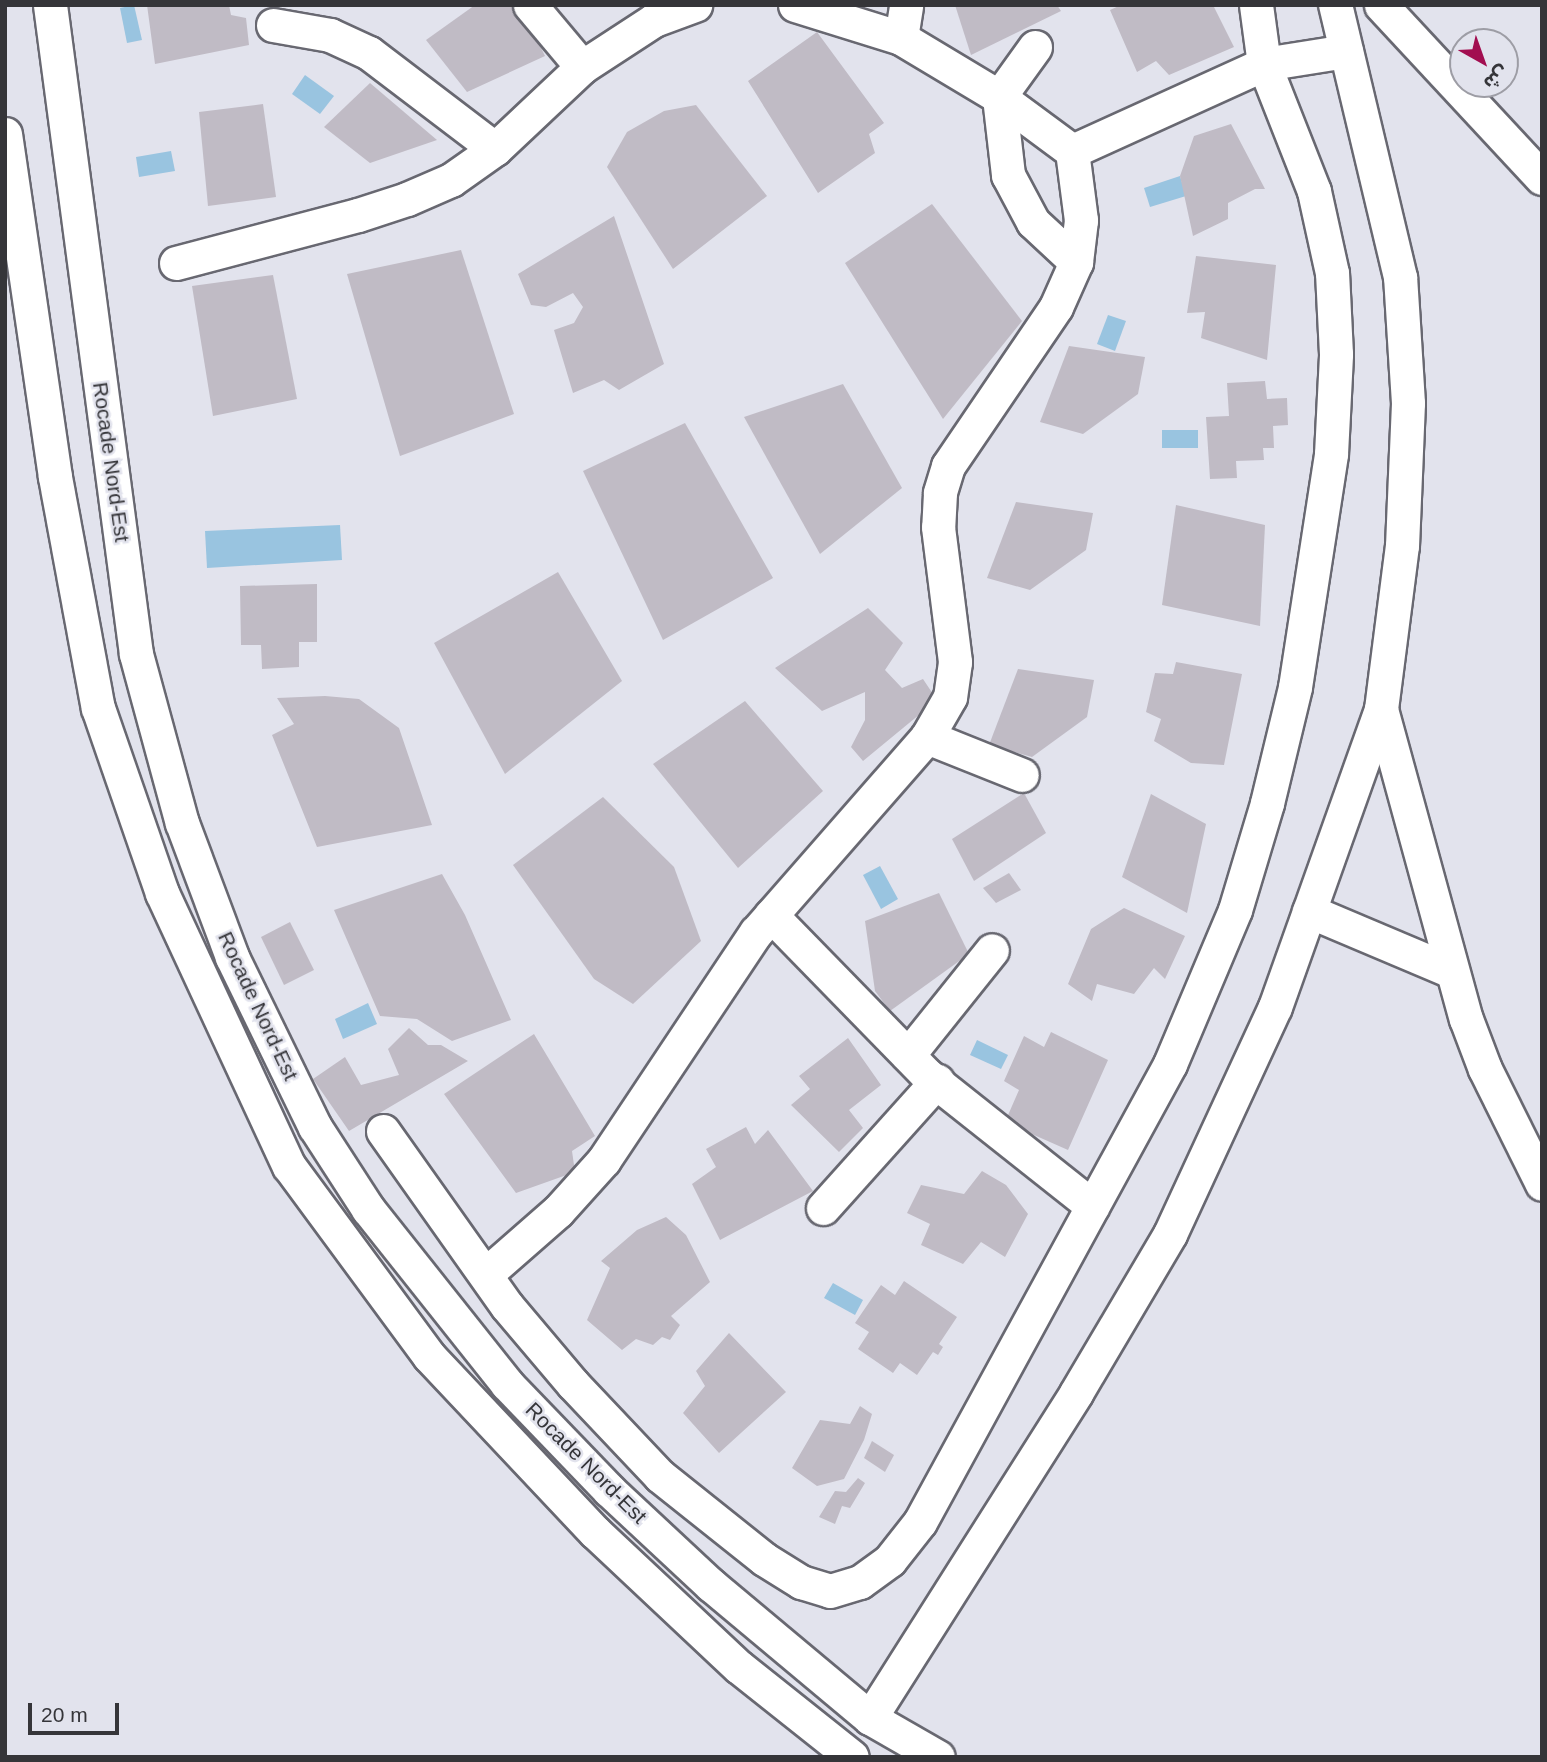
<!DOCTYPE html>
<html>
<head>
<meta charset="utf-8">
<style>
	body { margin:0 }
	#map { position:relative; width:1547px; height:1762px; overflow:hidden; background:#e2e3ed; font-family:Arial,"Noto Sans Arabic",sans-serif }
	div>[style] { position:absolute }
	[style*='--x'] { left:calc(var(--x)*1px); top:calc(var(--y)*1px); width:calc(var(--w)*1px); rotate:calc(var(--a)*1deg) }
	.water>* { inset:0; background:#99c4e0 }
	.building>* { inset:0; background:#c0bbc5 }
	.roads { filter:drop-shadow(2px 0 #686871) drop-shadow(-2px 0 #686871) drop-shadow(0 2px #686871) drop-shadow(0 -2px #686871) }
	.minor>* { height:33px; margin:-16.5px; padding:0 16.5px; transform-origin:16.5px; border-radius:16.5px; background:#fff }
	span { translate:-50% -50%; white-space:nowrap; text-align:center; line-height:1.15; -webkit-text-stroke:5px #e2e3ed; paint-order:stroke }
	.street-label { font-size:21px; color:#353539 }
	.frame { position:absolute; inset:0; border:7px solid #353539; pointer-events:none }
	.north { position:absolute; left:1449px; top:28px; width:70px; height:70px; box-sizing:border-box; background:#e2e3ed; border:2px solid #9d9da5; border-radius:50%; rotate:140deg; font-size:19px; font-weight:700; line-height:28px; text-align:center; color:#353539 }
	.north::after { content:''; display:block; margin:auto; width:24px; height:32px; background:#a20e50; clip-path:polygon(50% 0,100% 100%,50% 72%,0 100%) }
	.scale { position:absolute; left:28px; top:1703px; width:91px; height:32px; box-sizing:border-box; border:4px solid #353539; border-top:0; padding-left:9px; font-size:21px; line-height:24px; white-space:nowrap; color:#353539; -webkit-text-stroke:5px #e2e3ed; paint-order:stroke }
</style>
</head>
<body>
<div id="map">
	<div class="water">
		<div style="clip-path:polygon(134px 5px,142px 40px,127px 43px,120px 8px)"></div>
		<div style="clip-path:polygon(305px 75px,334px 96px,320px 114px,292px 94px)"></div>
		<div style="clip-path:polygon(171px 151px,175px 171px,139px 177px,136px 157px)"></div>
		<div style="clip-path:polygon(1180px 176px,1186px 196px,1150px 207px,1144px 188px)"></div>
		<div style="clip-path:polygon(1108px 315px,1126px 321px,1115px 351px,1097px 344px)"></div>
		<div style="clip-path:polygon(1162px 430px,1198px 430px,1198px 448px,1162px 448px)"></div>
		<div style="clip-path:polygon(340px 525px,342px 560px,207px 568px,205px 531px)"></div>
		<div style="clip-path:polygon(880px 866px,898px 899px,881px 909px,863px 875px)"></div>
		<div style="clip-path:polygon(368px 1003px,377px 1024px,343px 1039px,335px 1019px)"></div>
		<div style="clip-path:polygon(977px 1040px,1008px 1055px,1001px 1069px,970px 1055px)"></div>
		<div style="clip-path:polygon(833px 1283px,863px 1300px,855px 1315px,824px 1298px)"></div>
	</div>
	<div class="building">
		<div style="clip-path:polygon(147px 5px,229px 5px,231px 15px,246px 18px,249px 45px,155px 64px)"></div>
		<div style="clip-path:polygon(475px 5px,520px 5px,545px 56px,467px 92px,426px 40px)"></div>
		<div style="clip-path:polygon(955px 5px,1057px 5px,1061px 11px,971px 55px)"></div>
		<div style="clip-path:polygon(1121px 5px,1213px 5px,1234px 47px,1169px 75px,1156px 61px,1137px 72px,1110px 10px)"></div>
		<div style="clip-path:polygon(817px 32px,884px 123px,869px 134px,875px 153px,818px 193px,748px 81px)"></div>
		<div style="clip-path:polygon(370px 83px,437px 140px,370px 163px,324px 127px)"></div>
		<div style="clip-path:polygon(263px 104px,276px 197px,208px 206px,199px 112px)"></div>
		<div style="clip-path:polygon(696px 105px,767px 196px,673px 269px,607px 167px,627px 132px,664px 111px)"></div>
		<div style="clip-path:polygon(1231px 124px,1265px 189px,1255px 189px,1228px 203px,1228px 219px,1193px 236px,1180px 176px,1194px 136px)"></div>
		<div style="clip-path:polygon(932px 204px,1022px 321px,943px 419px,845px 263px)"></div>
		<div style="clip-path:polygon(614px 216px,664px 364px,619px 390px,604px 380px,573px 393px,554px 330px,574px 323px,583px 307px,573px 293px,546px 307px,531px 305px,518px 274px)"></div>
		<div style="clip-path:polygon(461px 250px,514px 414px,400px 456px,347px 274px)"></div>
		<div style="clip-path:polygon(1196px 256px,1276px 265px,1267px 360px,1201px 338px,1205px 312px,1187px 313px)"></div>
		<div style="clip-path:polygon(273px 275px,297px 399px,213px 416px,192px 286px)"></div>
		<div style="clip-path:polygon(1069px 346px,1145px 357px,1138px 394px,1083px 434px,1040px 422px)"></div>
		<div style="clip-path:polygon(1265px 381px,1267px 399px,1287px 398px,1288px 425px,1273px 426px,1274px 448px,1263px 448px,1264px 460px,1236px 461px,1237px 478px,1210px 479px,1206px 417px,1229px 416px,1227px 383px)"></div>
		<div style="clip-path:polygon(843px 384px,902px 488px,820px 554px,744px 417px)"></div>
		<div style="clip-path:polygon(685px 423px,773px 578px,663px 640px,583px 471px)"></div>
		<div style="clip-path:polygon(1016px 502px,1093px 513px,1086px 550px,1030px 590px,987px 578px)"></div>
		<div style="clip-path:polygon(1176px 505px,1265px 525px,1260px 626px,1162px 605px)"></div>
		<div style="clip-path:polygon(558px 572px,622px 681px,505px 774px,434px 643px)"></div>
		<div style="clip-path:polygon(317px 584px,317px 642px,299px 642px,299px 667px,262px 669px,261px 645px,241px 645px,240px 586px)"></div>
		<div style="clip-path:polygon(868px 608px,903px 643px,885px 670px,902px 688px,923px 679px,937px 700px,863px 761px,851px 747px,865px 720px,865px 692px,822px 711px,775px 668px)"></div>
		<div style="clip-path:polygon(1176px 662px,1242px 674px,1224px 765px,1191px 763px,1154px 741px,1161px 719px,1146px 712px,1155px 673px,1173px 674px)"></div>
		<div style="clip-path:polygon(1018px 669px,1094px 680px,1087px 717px,1032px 757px,989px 745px)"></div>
		<div style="clip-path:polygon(325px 696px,359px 699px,399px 728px,432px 825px,317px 847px,272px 735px,294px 724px,277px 698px)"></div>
		<div style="clip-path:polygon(745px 701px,823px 791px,738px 868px,653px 764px)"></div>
		<div style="clip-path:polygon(1024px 793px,1046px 833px,974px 881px,952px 839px)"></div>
		<div style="clip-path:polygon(1151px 794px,1206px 824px,1187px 913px,1122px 877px)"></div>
		<div style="clip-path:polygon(603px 797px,674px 867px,701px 941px,633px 1004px,594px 979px,513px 865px)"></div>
		<div style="clip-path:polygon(1009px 873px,1021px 890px,996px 903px,983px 888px)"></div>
		<div style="clip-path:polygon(442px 874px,465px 915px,511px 1020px,452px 1041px,417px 1019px,380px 1016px,334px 910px)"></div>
		<div style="clip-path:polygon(939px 893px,969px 954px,890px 1011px,875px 991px,865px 921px)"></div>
		<div style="clip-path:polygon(1124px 908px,1185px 936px,1165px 979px,1154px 968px,1134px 994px,1097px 984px,1092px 1001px,1068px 984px,1091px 929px)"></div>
		<div style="clip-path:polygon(290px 922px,314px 970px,284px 985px,261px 937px)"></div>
		<div style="clip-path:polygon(409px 1028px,428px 1045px,441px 1045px,468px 1061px,349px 1131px,313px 1079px,345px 1057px,361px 1085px,399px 1075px,388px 1049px)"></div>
		<div style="clip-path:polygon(1051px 1032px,1108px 1060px,1068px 1150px,1005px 1122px,1019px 1090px,1004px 1081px,1024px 1036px,1044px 1047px)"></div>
		<div style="clip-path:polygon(534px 1034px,595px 1136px,572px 1151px,575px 1172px,516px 1193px,444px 1094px)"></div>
		<div style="clip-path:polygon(848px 1038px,881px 1085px,849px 1110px,863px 1128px,839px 1152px,791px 1105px,810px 1089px,799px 1076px)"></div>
		<div style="clip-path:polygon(746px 1127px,755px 1144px,768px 1130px,813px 1191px,720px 1240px,692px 1184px,716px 1167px,706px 1149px)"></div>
		<div style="clip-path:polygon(982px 1171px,1006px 1185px,1028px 1214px,1005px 1257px,981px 1242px,963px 1264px,921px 1245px,930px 1224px,907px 1213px,921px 1185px,964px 1194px)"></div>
		<div style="clip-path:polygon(666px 1217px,686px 1235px,710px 1282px,671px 1316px,680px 1325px,670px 1340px,662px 1337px,653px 1345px,636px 1339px,622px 1350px,587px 1320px,610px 1268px,601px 1261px,637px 1230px)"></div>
		<div style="clip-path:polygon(904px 1281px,957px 1317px,939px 1344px,943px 1347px,938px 1355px,933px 1352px,917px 1375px,900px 1363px,893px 1373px,858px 1349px,869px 1332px,855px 1323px,881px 1285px,895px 1295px)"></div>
		<div style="clip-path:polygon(729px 1333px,786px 1392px,719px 1453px,683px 1413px,705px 1386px,696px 1371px)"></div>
		<div style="clip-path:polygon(860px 1406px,872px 1414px,864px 1440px,844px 1479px,817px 1486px,792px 1468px,820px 1420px,850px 1424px)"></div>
		<div style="clip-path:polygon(872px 1441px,894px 1455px,885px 1472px,864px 1458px)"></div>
		<div style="clip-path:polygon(858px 1478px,865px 1483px,850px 1508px,842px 1506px,835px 1524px,819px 1517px,835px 1491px,846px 1492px)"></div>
	</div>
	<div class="roads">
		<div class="minor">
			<div style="--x:50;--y:5;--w:655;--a:82.45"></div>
			<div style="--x:136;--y:654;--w:175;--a:74.8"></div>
			<div style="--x:182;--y:823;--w:143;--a:69.5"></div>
			<div style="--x:232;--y:957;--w:189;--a:64"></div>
			<div style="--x:315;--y:1127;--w:98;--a:57.1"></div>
			<div style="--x:368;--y:1209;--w:223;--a:51.5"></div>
			<div style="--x:507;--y:1384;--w:147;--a:46.1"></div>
			<div style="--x:609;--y:1490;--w:139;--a:43"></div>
			<div style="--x:711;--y:1585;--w:207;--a:39.9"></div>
			<div style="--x:870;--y:1718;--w:78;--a:29.8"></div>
			<div style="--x:530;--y:5;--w:81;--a:50"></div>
			<div style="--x:795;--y:5;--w:111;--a:17.3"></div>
			<div style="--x:901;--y:38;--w:114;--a:31"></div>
			<div style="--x:999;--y:97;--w:91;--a:36.5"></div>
			<div style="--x:1256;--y:5;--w:60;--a:82.3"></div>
			<div style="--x:1264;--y:64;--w:83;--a:-9"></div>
			<div style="--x:1381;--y:5;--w:236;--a:47.1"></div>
			<div style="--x:273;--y:25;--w:58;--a:10"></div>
			<div style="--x:330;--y:35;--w:43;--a:24.8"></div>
			<div style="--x:369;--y:53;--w:158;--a:37.3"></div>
			<div style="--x:901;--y:38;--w:33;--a:-81"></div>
			<div style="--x:1035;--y:47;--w:62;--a:125.8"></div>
			<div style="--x:999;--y:97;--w:79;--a:83.4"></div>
			<div style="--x:1008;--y:175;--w:53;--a:62"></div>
			<div style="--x:1033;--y:222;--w:59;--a:42.9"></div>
			<div style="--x:5;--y:134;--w:347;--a:81.7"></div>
			<div style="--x:55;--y:477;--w:235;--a:79.5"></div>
			<div style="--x:98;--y:708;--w:196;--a:70.9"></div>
			<div style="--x:162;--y:893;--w:301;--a:65.1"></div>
			<div style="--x:289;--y:1166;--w:236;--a:53.6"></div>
			<div style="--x:429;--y:1356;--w:242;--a:46.7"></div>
			<div style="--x:595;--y:1532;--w:197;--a:43.2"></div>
			<div style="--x:739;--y:1667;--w:144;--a:38.5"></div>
			<div style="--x:176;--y:263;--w:188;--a:-14.8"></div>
			<div style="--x:358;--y:215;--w:52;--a:-18.1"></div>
			<div style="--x:407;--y:199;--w:48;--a:-23.4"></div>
			<div style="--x:451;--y:180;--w:54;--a:-35.2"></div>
			<div style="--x:495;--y:149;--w:120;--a:-43.3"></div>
			<div style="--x:582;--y:67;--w:86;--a:-33.1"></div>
			<div style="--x:654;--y:20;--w:44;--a:-20.1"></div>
			<div style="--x:1381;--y:709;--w:321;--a:74.7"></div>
			<div style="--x:1466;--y:1019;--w:53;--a:69.2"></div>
			<div style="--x:1485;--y:1069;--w:128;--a:63.6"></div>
			<div style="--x:927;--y:737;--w:102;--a:21.8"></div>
			<div style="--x:1309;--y:911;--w:154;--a:22.9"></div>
			<div style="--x:771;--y:915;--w:223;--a:45.7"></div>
			<div style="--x:927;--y:1075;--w:211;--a:38.4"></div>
			<div style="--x:908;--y:1055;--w:134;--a:-51.3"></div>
			<div style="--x:383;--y:1131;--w:214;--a:54.7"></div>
			<div style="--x:507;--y:1306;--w:102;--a:49.8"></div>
			<div style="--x:573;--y:1384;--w:127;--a:46.6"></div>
			<div style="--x:660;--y:1476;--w:133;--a:38.6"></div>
			<div style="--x:764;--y:1559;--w:44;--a:31.9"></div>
			<div style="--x:801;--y:1582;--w:30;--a:17"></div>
			<div style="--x:830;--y:1591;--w:31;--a:-17"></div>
			<div style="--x:860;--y:1582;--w:37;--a:-36"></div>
			<div style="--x:890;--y:1560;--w:48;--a:-51.7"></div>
			<div style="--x:920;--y:1522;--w:522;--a:-61.37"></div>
			<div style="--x:1170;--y:1064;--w:167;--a:-67.1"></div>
			<div style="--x:1235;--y:910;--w:112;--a:-73.3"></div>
			<div style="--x:1267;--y:803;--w:119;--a:-76.4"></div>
			<div style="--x:1295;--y:687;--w:236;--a:-81.2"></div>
			<div style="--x:1331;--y:454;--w:100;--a:-87.1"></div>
			<div style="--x:1336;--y:354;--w:81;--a:-92.8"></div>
			<div style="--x:1332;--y:273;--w:84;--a:-102.4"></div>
			<div style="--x:1314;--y:191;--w:136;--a:-111.5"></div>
			<div style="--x:1264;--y:64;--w:211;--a:155.6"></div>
			<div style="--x:1072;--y:151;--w:70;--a:82.6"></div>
			<div style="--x:1081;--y:220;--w:42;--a:96.8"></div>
			<div style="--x:1076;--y:262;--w:49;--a:114"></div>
			<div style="--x:1056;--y:307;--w:192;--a:124.2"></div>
			<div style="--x:948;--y:466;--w:28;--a:107"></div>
			<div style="--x:940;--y:493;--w:34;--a:93"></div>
			<div style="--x:938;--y:527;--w:136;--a:82.8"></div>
			<div style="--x:955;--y:662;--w:35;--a:98"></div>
			<div style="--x:950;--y:697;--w:46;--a:119.9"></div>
			<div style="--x:927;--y:737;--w:259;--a:131.2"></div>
			<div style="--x:756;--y:932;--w:274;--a:123.7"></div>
			<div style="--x:604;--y:1160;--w:69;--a:132"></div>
			<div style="--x:558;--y:1211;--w:96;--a:138.8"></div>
			<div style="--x:823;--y:1208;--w:171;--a:-48.1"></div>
			<div style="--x:870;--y:1718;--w:385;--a:-57.6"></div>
			<div style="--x:1076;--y:1393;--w:185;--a:-59.4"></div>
			<div style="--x:1170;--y:1234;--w:250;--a:-65.2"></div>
			<div style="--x:1275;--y:1007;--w:316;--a:-70.4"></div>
			<div style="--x:1381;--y:709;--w:164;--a:-82.7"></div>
			<div style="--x:1402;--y:546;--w:143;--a:-87.6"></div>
			<div style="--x:1408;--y:403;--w:126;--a:-93.6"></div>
			<div style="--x:1400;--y:277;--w:280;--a:-103.4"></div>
		</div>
	</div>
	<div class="street-label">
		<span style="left:111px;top:462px;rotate:82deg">Rocade Nord-Est</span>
		<span style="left:258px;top:1006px;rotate:65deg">Rocade Nord-Est</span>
		<span style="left:586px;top:1463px;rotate:45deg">Rocade Nord-Est</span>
	</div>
	<div class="frame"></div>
	<div class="north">ش</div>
	<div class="scale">20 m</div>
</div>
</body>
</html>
